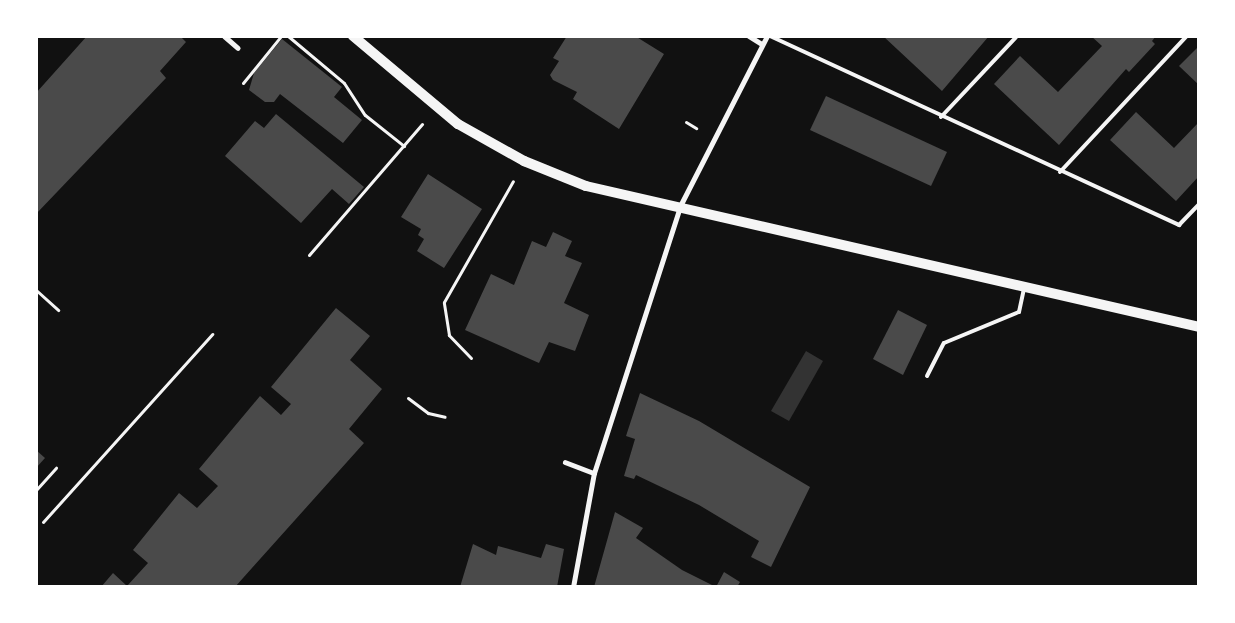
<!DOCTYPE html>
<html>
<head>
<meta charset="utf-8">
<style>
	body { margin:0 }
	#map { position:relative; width:1235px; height:623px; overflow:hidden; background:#111; font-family:"Varela Round",sans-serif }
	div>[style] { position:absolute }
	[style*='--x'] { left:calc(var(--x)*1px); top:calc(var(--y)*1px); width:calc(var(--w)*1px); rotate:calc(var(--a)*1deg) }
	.water>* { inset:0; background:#333 }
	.building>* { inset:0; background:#4a4a4a }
	.path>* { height:3px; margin:-1.5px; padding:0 1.5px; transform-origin:1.5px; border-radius:1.5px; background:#f5f5f5 }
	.service>* { height:4px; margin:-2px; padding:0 2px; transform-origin:2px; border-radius:2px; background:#f5f5f5 }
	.pedestrian>* { height:4.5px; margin:-2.25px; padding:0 2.25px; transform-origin:2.25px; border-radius:2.25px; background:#f5f5f5 }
	.minor>* { height:5px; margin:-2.5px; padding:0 2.5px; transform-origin:2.5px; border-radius:2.5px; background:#f5f5f5 }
	.secondary>* { height:10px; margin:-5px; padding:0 5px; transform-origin:5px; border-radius:5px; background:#f5f5f5 }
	span { translate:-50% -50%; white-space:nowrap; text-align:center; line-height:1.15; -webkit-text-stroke:4.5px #fff; paint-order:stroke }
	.frame { position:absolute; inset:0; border:38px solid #fff; pointer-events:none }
</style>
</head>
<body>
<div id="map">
	<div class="water">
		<div style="clip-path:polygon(806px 351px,823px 361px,789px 421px,771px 411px)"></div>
	</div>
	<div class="building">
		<div style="clip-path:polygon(87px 36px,180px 36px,186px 42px,160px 71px,166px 78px,36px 214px,36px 93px)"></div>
		<div style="clip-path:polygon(567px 36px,635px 36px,664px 54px,619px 129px,573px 99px,577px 92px,553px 80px,550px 75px,559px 61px,553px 58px)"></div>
		<div style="clip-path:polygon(883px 36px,941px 38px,989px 36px,942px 91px)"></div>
		<div style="clip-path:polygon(1091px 36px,1156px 36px,1152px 41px,1155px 44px,1129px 72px,1126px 69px,1059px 145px,994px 84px,1020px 56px,1058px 92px,1102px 46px)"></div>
		<div style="clip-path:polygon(282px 39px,342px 87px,334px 97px,362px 120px,343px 143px,280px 94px,274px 102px,265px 102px,249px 90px,254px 73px)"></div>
		<div style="clip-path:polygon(1199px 46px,1199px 85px,1179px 66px)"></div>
		<div style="clip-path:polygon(826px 96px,947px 152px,931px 186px,810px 130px)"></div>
		<div style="clip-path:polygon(1136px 112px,1174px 148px,1199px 122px,1199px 176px,1176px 201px,1110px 140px)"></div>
		<div style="clip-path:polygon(276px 114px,364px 187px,349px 204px,332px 189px,301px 223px,225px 156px,255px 121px,264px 128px)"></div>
		<div style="clip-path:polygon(428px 174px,482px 209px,444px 268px,417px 251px,424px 239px,418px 235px,421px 229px,401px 217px)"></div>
		<div style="clip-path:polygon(553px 232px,572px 241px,565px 256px,582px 263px,564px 303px,589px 315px,575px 351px,549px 342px,539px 363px,465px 330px,491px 274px,514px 285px,532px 241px,546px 247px)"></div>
		<div style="clip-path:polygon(336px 308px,370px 336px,350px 360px,382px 389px,349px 429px,364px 443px,235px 587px,101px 587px,113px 573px,127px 586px,148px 563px,133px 550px,179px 493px,197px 508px,218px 486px,199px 469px,260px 396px,281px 415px,291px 404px,271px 387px)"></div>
		<div style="clip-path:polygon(898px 310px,927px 325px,903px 375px,873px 359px)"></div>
		<div style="clip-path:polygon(640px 393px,699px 421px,810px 487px,771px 567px,751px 557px,759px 541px,699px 505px,636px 475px,634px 479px,624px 476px,635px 439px,626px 436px)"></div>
		<div style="clip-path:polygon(36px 450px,45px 458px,36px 468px)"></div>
		<div style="clip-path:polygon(615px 512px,643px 528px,636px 538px,682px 570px,716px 587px,724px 572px,740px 582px,737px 587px,594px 587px)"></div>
		<div style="clip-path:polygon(473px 544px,496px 555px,498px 546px,541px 558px,546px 544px,564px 549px,557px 587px,460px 587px)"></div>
	</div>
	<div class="path">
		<div style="--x:288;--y:36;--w:73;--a:40"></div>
		<div style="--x:344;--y:83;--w:38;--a:57"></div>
		<div style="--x:365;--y:115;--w:50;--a:38.5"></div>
		<div style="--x:243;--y:83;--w:60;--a:-51"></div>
		<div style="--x:686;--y:122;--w:12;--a:31"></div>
		<div style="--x:309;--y:255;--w:173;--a:-49.2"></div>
		<div style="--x:36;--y:290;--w:30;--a:42"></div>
		<div style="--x:471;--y:358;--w:32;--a:-134"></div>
		<div style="--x:449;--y:335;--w:33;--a:-99"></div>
		<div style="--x:444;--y:302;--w:139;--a:-60.3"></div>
		<div style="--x:408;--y:398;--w:25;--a:37"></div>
		<div style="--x:428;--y:413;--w:17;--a:13"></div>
		<div style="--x:36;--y:490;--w:30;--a:-48"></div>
		<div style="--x:43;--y:522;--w:253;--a:-48"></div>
	</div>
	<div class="service">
		<div style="--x:770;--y:36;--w:451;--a:24.8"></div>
		<div style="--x:1179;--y:225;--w:29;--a:-46"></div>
		<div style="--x:941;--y:117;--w:111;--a:-46.8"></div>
		<div style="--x:1060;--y:172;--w:186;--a:-47"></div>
		<div style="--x:927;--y:376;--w:37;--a:-63"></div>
		<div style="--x:944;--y:343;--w:81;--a:-22.5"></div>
		<div style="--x:1019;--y:312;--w:25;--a:-78"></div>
	</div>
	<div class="pedestrian">
		<div style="--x:749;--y:36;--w:15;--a:32"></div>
		<div style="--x:565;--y:462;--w:31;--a:21"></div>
	</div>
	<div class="minor">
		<div style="--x:224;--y:36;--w:18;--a:41"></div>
		<div style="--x:573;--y:587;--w:116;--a:-79.6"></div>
		<div style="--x:594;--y:473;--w:281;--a:-72.1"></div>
		<div style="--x:680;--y:206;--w:191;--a:-62.9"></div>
	</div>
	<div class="secondary">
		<div style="--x:353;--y:36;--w:137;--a:40"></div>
		<div style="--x:458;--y:124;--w:76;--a:29.3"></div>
		<div style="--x:524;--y:161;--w:67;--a:22"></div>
		<div style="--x:586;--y:186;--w:629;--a:12.95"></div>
	</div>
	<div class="frame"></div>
</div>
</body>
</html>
